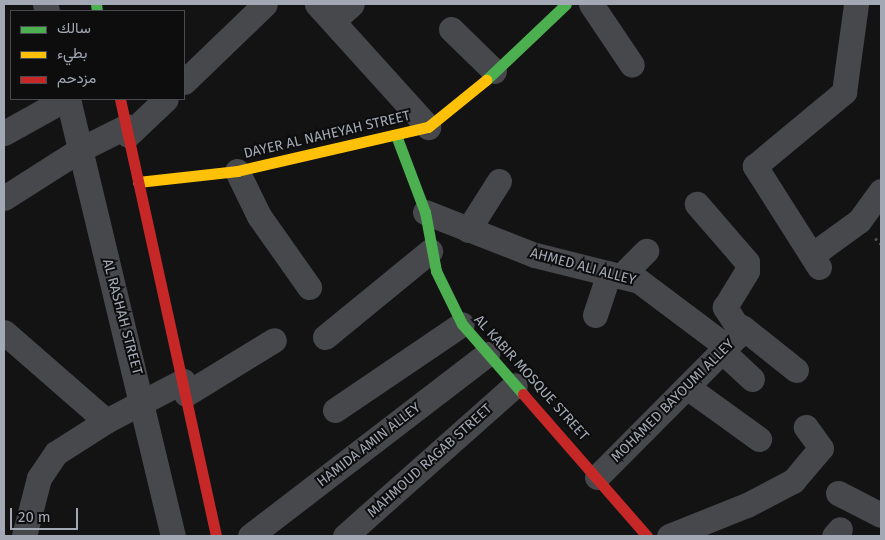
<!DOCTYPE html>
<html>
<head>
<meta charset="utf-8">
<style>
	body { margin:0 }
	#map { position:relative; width:885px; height:540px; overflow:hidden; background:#131313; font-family:"Fira Sans",Vazirmatn,sans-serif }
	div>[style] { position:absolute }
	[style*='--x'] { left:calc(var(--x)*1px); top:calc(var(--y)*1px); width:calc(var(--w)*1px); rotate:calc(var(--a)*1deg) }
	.path>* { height:3px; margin-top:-1.5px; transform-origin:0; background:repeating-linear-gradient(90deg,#484a4e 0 2.5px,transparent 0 6.5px) }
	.street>* { height:25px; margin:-12.5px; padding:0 12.5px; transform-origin:12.5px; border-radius:12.5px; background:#47484c }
	.fast>* { height:11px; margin:-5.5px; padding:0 5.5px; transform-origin:5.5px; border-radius:5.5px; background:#4caf50 }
	.slow>* { height:11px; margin:-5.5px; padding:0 5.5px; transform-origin:5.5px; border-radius:5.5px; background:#ffc107 }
	.jam>* { height:11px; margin:-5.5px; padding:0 5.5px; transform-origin:5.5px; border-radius:5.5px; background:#c62828 }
	span { translate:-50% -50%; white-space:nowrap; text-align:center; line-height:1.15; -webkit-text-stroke:4px #0d0d0e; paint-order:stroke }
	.street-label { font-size:14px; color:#a2a9b5 }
	.frame { position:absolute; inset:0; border:5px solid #a2a9b5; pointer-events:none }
	.legend { position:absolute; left:10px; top:10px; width:175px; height:90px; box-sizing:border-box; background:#0d0d0e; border:1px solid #494b51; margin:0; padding:6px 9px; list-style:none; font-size:15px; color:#a2a9b5 }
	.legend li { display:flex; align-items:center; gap:10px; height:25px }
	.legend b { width:25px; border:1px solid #494b51 }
	.scale { position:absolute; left:10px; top:508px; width:68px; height:22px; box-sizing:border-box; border:2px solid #a2a9b5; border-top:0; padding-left:6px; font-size:15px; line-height:18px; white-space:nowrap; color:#a2a9b5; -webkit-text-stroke:4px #0d0d0e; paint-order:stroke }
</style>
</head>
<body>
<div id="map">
	<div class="path">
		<div style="--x:875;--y:238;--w:8;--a:45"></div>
	</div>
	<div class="street">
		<div style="--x:45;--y:4;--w:7;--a:74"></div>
		<div style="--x:317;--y:4;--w:166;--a:47.9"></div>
		<div style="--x:591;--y:4;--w:73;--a:56.1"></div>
		<div style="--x:333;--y:21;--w:25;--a:-42"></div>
		<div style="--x:451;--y:29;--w:60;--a:44.3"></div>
		<div style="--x:184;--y:82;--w:112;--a:-43.9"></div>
		<div style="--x:68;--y:99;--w:449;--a:76.5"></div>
		<div style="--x:4;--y:133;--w:70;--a:-29.1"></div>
		<div style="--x:128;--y:135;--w:52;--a:-43.5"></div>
		<div style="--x:237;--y:171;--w:50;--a:63.9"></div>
		<div style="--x:259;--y:216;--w:87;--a:54.8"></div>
		<div style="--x:4;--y:198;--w:91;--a:-32.5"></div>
		<div style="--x:81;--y:149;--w:51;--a:-26.6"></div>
		<div style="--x:425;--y:212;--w:118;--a:21.4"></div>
		<div style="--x:535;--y:255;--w:107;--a:14"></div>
		<div style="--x:639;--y:281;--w:110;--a:36.9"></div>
		<div style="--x:468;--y:230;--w:58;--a:-57.7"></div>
		<div style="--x:812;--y:255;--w:58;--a:-35.9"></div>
		<div style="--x:859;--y:221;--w:37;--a:-54"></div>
		<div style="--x:819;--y:267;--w:120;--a:-122.4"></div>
		<div style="--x:755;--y:166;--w:116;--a:-39.7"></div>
		<div style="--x:844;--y:92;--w:89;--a:-82.2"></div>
		<div style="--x:623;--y:274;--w:33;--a:-45"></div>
		<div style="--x:595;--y:315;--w:44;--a:-71.6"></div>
		<div style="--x:742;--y:327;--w:69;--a:38.5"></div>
		<div style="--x:4;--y:332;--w:135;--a:41.1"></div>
		<div style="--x:325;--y:337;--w:136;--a:-39.3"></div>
		<div style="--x:722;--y:351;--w:41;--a:43"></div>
		<div style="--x:687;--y:387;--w:89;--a:35.8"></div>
		<div style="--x:186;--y:394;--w:103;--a:-31.5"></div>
		<div style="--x:335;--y:410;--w:153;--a:-34.1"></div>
		<div style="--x:597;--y:477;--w:204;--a:-45.2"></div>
		<div style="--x:741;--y:332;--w:30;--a:-123"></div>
		<div style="--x:725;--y:307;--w:42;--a:-58.6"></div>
		<div style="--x:747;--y:271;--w:9;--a:-90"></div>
		<div style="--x:747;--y:262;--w:77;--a:-130.8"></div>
		<div style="--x:838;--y:493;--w:48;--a:27.1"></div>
		<div style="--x:24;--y:536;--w:60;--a:-75.5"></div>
		<div style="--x:39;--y:478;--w:30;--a:-56"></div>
		<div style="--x:56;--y:453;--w:59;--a:-32.6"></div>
		<div style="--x:106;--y:421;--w:87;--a:-27.5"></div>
		<div style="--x:250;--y:536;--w:299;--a:-37.5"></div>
		<div style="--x:345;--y:536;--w:227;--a:-41.6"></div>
		<div style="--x:669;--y:536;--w:84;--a:-21.7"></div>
		<div style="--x:747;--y:505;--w:52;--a:-27.6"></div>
		<div style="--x:793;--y:481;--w:43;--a:-49.7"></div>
		<div style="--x:821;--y:448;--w:26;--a:-126"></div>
		<div style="--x:834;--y:536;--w:9;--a:-49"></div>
	</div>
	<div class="fast">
		<div style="--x:96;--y:4;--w:7;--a:82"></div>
		<div style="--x:486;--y:80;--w:110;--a:-43.5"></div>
		<div style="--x:397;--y:138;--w:79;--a:69.3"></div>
		<div style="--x:425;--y:212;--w:60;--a:79.4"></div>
		<div style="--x:436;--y:271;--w:59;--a:63.9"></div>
		<div style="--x:462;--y:324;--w:93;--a:48.9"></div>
	</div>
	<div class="slow">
		<div style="--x:138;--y:182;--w:100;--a:-6.3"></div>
		<div style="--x:237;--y:171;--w:196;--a:-13"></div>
		<div style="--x:428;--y:127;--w:75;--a:-39"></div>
	</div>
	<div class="jam">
		<div style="--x:120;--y:99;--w:447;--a:77.6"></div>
		<div style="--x:523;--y:394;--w:189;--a:48.9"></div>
	</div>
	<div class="street-label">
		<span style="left:327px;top:135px;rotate:-13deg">DAYER AL NAHEYAH STREET</span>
		<span style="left:583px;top:267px;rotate:15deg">AHMED ALI ALLEY</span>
		<span style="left:122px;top:317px;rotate:75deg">AL RASHAH STREET</span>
		<span style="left:531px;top:378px;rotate:48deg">AL KABIR MOSQUE STREET</span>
		<span style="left:673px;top:401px;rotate:-45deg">MOHAMED BAYOUMI ALLEY</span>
		<span style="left:369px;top:445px;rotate:-38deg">HAMIDA AMIN ALLEY</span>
		<span style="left:430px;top:461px;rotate:-42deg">MAHMOUD RAGAB STREET</span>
	</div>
	<div class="frame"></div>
	<ul class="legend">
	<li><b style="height:6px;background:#4caf50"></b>سالك</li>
	<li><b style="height:6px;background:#ffc107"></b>بطيء</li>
	<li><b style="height:6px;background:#c62828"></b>مزدحم</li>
	</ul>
	<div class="scale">20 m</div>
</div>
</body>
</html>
